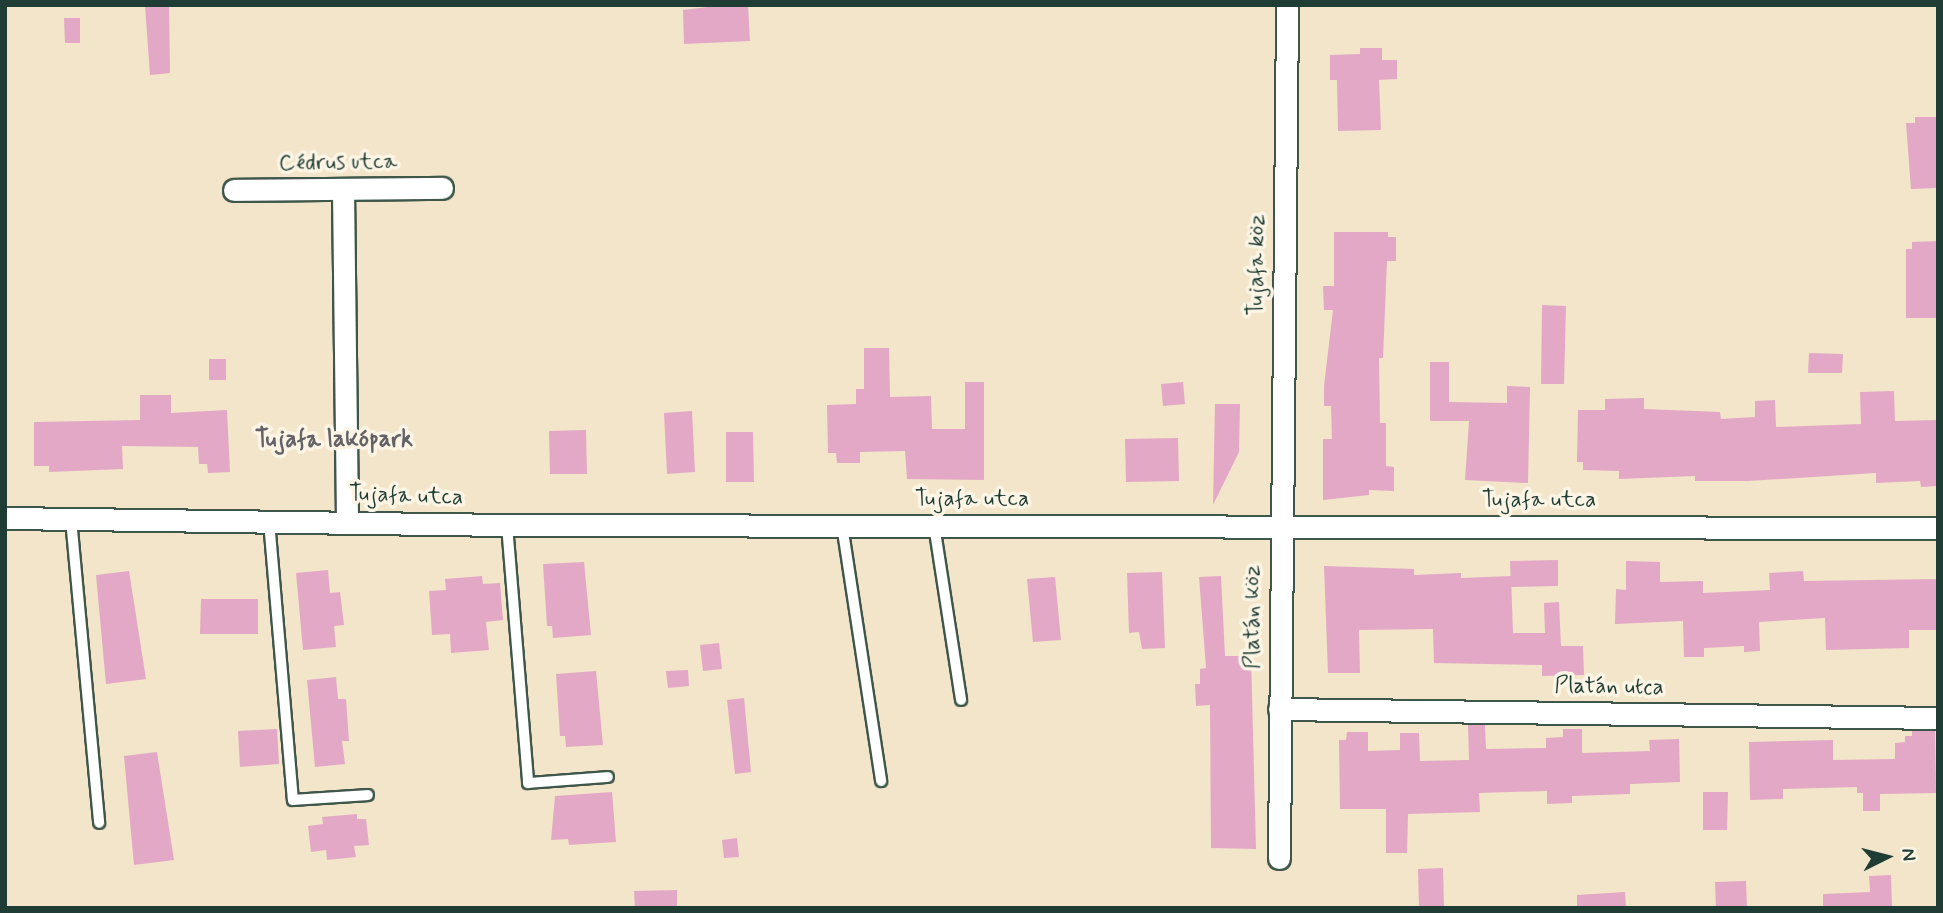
<!DOCTYPE html>
<html>
<head>
<meta charset="utf-8">
<style>
	body { margin:0 }
	#map { position:relative; width:1943px; height:913px; overflow:hidden; background:#f2e5c9; font-family:Mynerve,sans-serif }
	div>[style] { position:absolute }
	[style*='--x'] { left:calc(var(--x)*1px); top:calc(var(--y)*1px); width:calc(var(--w)*1px); rotate:calc(var(--a)*1deg) }
	.building>* { inset:0; background:#e3a8c6 }
	.roads { filter:drop-shadow(2px 0 #3f564a) drop-shadow(-2px 0 #3f564a) drop-shadow(0 2px #3f564a) drop-shadow(0 -2px #3f564a) }
	.service>* { height:10px; margin:-5px; padding:0 5px; transform-origin:5px; border-radius:5px; background:#fff }
	.minor>* { height:21px; margin:-10.5px; padding:0 10.5px; transform-origin:10.5px; border-radius:10.5px; background:#fff }
	span { translate:-50% -50%; white-space:nowrap; text-align:center; line-height:1.15; -webkit-text-stroke:7px #fcf5e5; paint-order:stroke }
	.street-label { font-size:23px; color:#1f3d34 }
	.neighbourhood-label { font-size:24px; color:#646267; font-weight:700 }
	.frame { position:absolute; inset:0; border:7px solid #1f3d34; pointer-events:none }
	.north { position:absolute; left:1852px; top:822px; width:70px; height:70px; -webkit-text-stroke:5px #fcf5e5; paint-order:stroke; rotate:84deg; font-size:19px; font-weight:700; line-height:28px; text-align:center; color:#1f3d34 }
	.north::after { content:''; display:block; margin:auto; width:24px; height:32px; background:#1f3d34; clip-path:polygon(50% 0,100% 100%,50% 72%,0 100%) }
</style>
</head>
<body>
<div id="map">
	<div class="building">
		<div style="clip-path:polygon(145px 5px,169px 5px,170px 73px,150px 75px)"></div>
		<div style="clip-path:polygon(724px 5px,748px 5px,750px 41px,684px 44px,683px 10px)"></div>
		<div style="clip-path:polygon(64px 18px,80px 18px,80px 43px,65px 43px)"></div>
		<div style="clip-path:polygon(1360px 48px,1382px 48px,1382px 60px,1397px 60px,1397px 79px,1379px 80px,1381px 130px,1338px 131px,1337px 80px,1330px 80px,1330px 55px,1360px 54px)"></div>
		<div style="clip-path:polygon(1915px 117px,1938px 117px,1938px 188px,1911px 189px,1906px 123px,1915px 123px)"></div>
		<div style="clip-path:polygon(1334px 232px,1388px 232px,1388px 237px,1396px 237px,1396px 261px,1387px 261px,1383px 358px,1379px 358px,1380px 423px,1386px 423px,1386px 466px,1394px 467px,1394px 491px,1369px 490px,1369px 495px,1323px 500px,1323px 439px,1332px 439px,1331px 406px,1324px 406px,1324px 386px,1333px 310px,1324px 310px,1323px 286px,1334px 286px)"></div>
		<div style="clip-path:polygon(1938px 241px,1938px 318px,1906px 318px,1906px 249px,1912px 249px,1912px 242px)"></div>
		<div style="clip-path:polygon(1542px 305px,1566px 306px,1564px 384px,1541px 384px)"></div>
		<div style="clip-path:polygon(864px 348px,889px 348px,890px 397px,931px 396px,932px 429px,965px 429px,965px 382px,984px 382px,984px 480px,907px 479px,905px 451px,860px 452px,860px 463px,837px 463px,836px 453px,828px 453px,827px 405px,856px 404px,856px 389px,864px 389px)"></div>
		<div style="clip-path:polygon(1809px 353px,1843px 354px,1842px 373px,1808px 373px)"></div>
		<div style="clip-path:polygon(209px 359px,226px 359px,226px 380px,209px 380px)"></div>
		<div style="clip-path:polygon(1430px 362px,1449px 362px,1449px 402px,1507px 403px,1507px 386px,1530px 387px,1528px 483px,1465px 480px,1469px 421px,1430px 421px)"></div>
		<div style="clip-path:polygon(1183px 382px,1185px 404px,1163px 406px,1161px 384px)"></div>
		<div style="clip-path:polygon(1894px 391px,1895px 421px,1938px 420px,1938px 486px,1921px 487px,1920px 481px,1876px 483px,1876px 473px,1748px 481px,1695px 481px,1695px 476px,1619px 479px,1619px 471px,1583px 470px,1583px 462px,1577px 462px,1578px 410px,1605px 410px,1605px 399px,1644px 398px,1644px 409px,1720px 412px,1721px 419px,1755px 417px,1755px 401px,1775px 400px,1776px 427px,1861px 424px,1860px 392px)"></div>
		<div style="clip-path:polygon(140px 395px,171px 395px,171px 413px,227px 410px,230px 472px,208px 473px,207px 464px,199px 464px,198px 447px,122px 446px,123px 469px,49px 472px,49px 466px,34px 466px,34px 422px,140px 420px)"></div>
		<div style="clip-path:polygon(1215px 404px,1240px 404px,1239px 452px,1213px 505px)"></div>
		<div style="clip-path:polygon(692px 411px,695px 472px,667px 474px,664px 413px)"></div>
		<div style="clip-path:polygon(586px 430px,587px 474px,550px 474px,549px 431px)"></div>
		<div style="clip-path:polygon(726px 432px,753px 432px,754px 482px,726px 482px)"></div>
		<div style="clip-path:polygon(1178px 438px,1179px 481px,1126px 482px,1125px 439px)"></div>
		<div style="clip-path:polygon(1558px 560px,1558px 586px,1511px 587px,1510px 561px)"></div>
		<div style="clip-path:polygon(1626px 561px,1660px 562px,1660px 582px,1703px 581px,1703px 593px,1770px 590px,1769px 573px,1803px 571px,1804px 581px,1938px 579px,1938px 630px,1909px 630px,1909px 648px,1826px 650px,1825px 618px,1759px 622px,1760px 651px,1744px 652px,1744px 646px,1704px 648px,1704px 657px,1684px 657px,1683px 621px,1615px 624px,1616px 589px,1626px 590px)"></div>
		<div style="clip-path:polygon(584px 562px,591px 635px,553px 638px,552px 626px,547px 626px,543px 564px)"></div>
		<div style="clip-path:polygon(1324px 566px,1414px 569px,1414px 575px,1461px 573px,1461px 578px,1511px 576px,1513px 633px,1545px 633px,1544px 603px,1559px 602px,1561px 646px,1583px 646px,1584px 675px,1542px 676px,1542px 665px,1434px 663px,1433px 629px,1359px 630px,1360px 673px,1328px 673px)"></div>
		<div style="clip-path:polygon(328px 570px,330px 593px,340px 592px,344px 625px,334px 626px,336px 647px,303px 650px,296px 573px)"></div>
		<div style="clip-path:polygon(129px 571px,146px 679px,106px 684px,96px 575px)"></div>
		<div style="clip-path:polygon(1162px 572px,1165px 648px,1142px 649px,1139px 632px,1129px 633px,1127px 573px)"></div>
		<div style="clip-path:polygon(482px 576px,483px 584px,500px 583px,503px 620px,486px 622px,489px 650px,451px 653px,450px 634px,432px 635px,429px 591px,446px 590px,445px 579px)"></div>
		<div style="clip-path:polygon(1221px 576px,1225px 656px,1251px 656px,1256px 849px,1211px 848px,1210px 705px,1196px 706px,1195px 684px,1200px 684px,1200px 669px,1206px 668px,1199px 577px)"></div>
		<div style="clip-path:polygon(1055px 577px,1061px 640px,1033px 642px,1027px 579px)"></div>
		<div style="clip-path:polygon(201px 599px,258px 599px,258px 634px,200px 634px)"></div>
		<div style="clip-path:polygon(719px 643px,722px 669px,703px 671px,700px 645px)"></div>
		<div style="clip-path:polygon(688px 670px,689px 686px,668px 688px,666px 671px)"></div>
		<div style="clip-path:polygon(596px 671px,603px 745px,566px 747px,565px 736px,560px 736px,556px 674px)"></div>
		<div style="clip-path:polygon(336px 677px,338px 699px,346px 699px,349px 741px,342px 741px,345px 764px,315px 767px,307px 680px)"></div>
		<div style="clip-path:polygon(744px 698px,751px 772px,735px 774px,727px 700px)"></div>
		<div style="clip-path:polygon(1468px 725px,1485px 725px,1486px 749px,1546px 748px,1546px 738px,1563px 737px,1563px 729px,1582px 729px,1582px 753px,1650px 751px,1649px 740px,1679px 739px,1680px 782px,1630px 784px,1630px 794px,1572px 796px,1572px 803px,1547px 804px,1547px 791px,1479px 793px,1480px 812px,1408px 814px,1407px 853px,1386px 853px,1386px 809px,1340px 809px,1339px 740px,1346px 740px,1347px 732px,1368px 732px,1368px 751px,1400px 750px,1400px 733px,1419px 733px,1420px 761px,1469px 760px)"></div>
		<div style="clip-path:polygon(277px 729px,279px 764px,240px 767px,238px 731px)"></div>
		<div style="clip-path:polygon(1912px 731px,1935px 731px,1936px 793px,1880px 794px,1880px 811px,1863px 811px,1863px 793px,1857px 793px,1857px 787px,1783px 789px,1783px 799px,1750px 800px,1749px 742px,1833px 740px,1833px 760px,1895px 759px,1895px 743px,1905px 742px,1905px 736px,1912px 736px)"></div>
		<div style="clip-path:polygon(157px 752px,174px 860px,134px 865px,124px 756px)"></div>
		<div style="clip-path:polygon(612px 792px,616px 842px,569px 845px,568px 839px,551px 840px,555px 796px)"></div>
		<div style="clip-path:polygon(1703px 792px,1728px 792px,1727px 830px,1703px 830px)"></div>
		<div style="clip-path:polygon(357px 814px,357px 819px,366px 819px,369px 845px,354px 846px,356px 857px,327px 860px,326px 850px,311px 852px,308px 826px,323px 824px,322px 817px)"></div>
		<div style="clip-path:polygon(737px 838px,739px 857px,724px 858px,722px 840px)"></div>
		<div style="clip-path:polygon(1443px 868px,1444px 908px,1419px 908px,1418px 869px)"></div>
		<div style="clip-path:polygon(1891px 875px,1892px 908px,1823px 908px,1823px 894px,1870px 892px,1869px 876px)"></div>
		<div style="clip-path:polygon(1746px 881px,1747px 908px,1716px 908px,1715px 882px)"></div>
		<div style="clip-path:polygon(677px 890px,677px 908px,635px 908px,634px 891px)"></div>
		<div style="clip-path:polygon(1625px 892px,1626px 908px,1577px 908px,1577px 895px)"></div>
	</div>
	<div class="roads">
		<div class="service">
			<div style="--x:71;--y:519;--w:305;--a:84.7"></div>
			<div style="--x:269;--y:521;--w:280;--a:85.1"></div>
			<div style="--x:293;--y:800;--w:75;--a:-3.8"></div>
			<div style="--x:507;--y:525;--w:259;--a:85.3"></div>
			<div style="--x:528;--y:783;--w:80;--a:-4.3"></div>
			<div style="--x:842;--y:525;--w:259;--a:81.3"></div>
			<div style="--x:934;--y:525;--w:177;--a:81.2"></div>
		</div>
		<div class="minor">
			<div style="--x:234;--y:190;--w:208;--a:-0.6"></div>
			<div style="--x:343;--y:190;--w:330;--a:89.3"></div>
			<div style="--x:6;--y:518;--w:501;--a:0.8"></div>
			<div style="--x:507;--y:525;--w:1431;--a:0.12"></div>
			<div style="--x:1279;--y:709;--w:659;--a:0.78"></div>
			<div style="--x:1279;--y:858;--w:853;--a:-89.46"></div>
		</div>
	</div>
	<div class="street-label">
		<span style="left:338px;top:163px;rotate:-1deg">Cédrus utca</span>
		<span style="left:1257px;top:265px;rotate:-89deg">Tujafa köz</span>
		<span style="left:406px;top:496px;rotate:2deg">Tujafa utca</span>
		<span style="left:972px;top:499px">Tujafa utca</span>
		<span style="left:1539px;top:500px">Tujafa utca</span>
		<span style="left:1253px;top:617px;rotate:-90deg">Platán köz</span>
		<span style="left:1609px;top:687px;rotate:1deg">Platán utca</span>
	</div>
	<div class="neighbourhood-label">
		<span style="left:334px;top:440px">Tujafa lakópark</span>
	</div>
	<div class="frame"></div>
	<div class="north">N</div>
</div>
</body>
</html>
